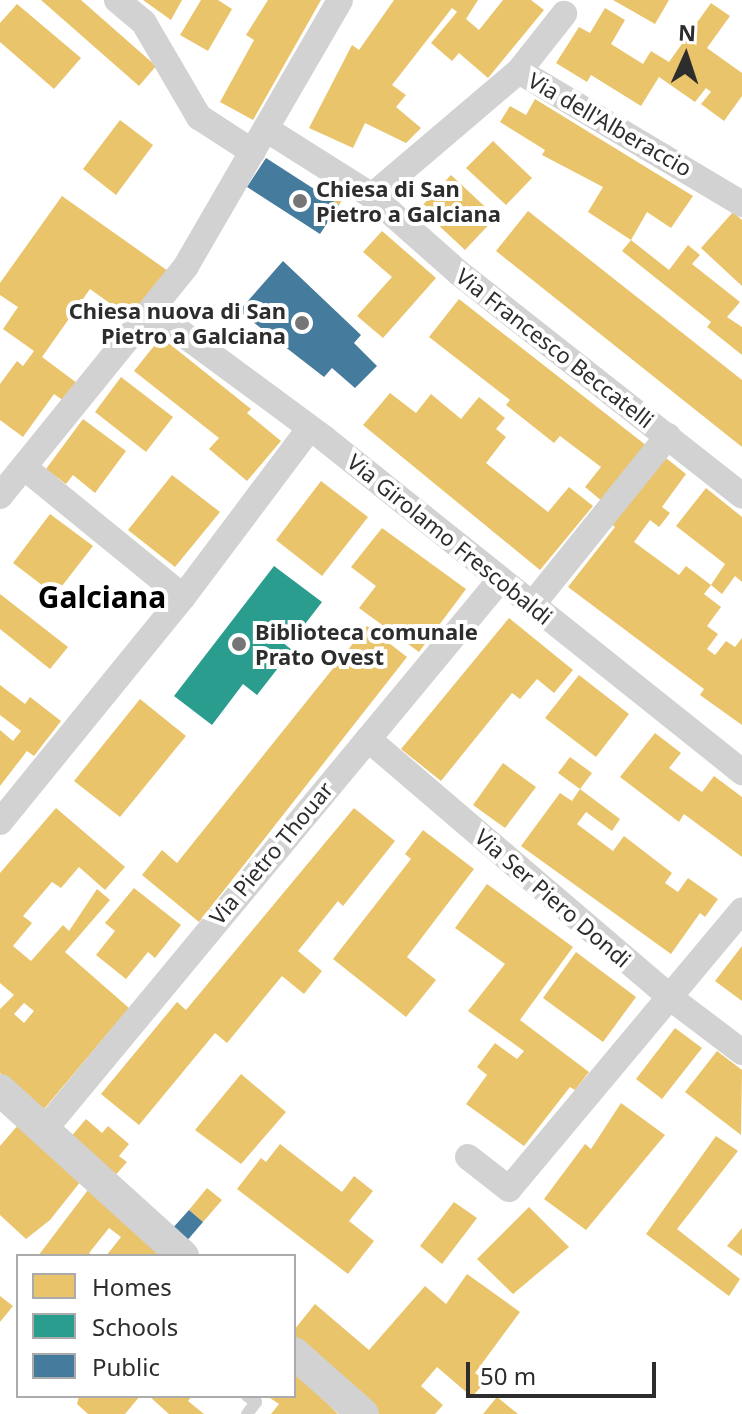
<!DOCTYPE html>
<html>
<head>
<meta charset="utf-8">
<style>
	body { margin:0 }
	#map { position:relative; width:742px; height:1414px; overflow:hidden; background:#fff; font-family:"Noto Sans",sans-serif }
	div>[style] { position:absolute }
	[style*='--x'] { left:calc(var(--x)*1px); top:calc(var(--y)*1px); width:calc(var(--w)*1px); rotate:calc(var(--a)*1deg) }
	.homes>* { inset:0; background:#e9c46a }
	.schools>* { inset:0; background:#2a9d8f }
	.public>* { inset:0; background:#457b9d }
	.service>* { height:12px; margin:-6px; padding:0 6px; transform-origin:6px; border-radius:6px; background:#d2d2d2 }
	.minor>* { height:26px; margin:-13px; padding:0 13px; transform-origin:13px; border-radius:13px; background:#d2d2d2 }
	.tertiary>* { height:32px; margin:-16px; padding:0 16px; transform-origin:16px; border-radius:16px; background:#d2d2d2 }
	.dots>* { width:22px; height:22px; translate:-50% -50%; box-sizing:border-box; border:4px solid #fff; border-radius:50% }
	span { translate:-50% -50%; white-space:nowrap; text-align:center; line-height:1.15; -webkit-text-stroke:8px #fff; paint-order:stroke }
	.street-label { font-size:22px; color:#2d2d2d }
	.poi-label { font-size:22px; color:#2d2d2d; font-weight:700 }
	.left { translate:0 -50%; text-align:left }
	.right { translate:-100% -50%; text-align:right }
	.district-label { font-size:30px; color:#000; font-weight:700 }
	.legend { position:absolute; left:16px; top:1254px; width:280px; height:144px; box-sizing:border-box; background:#fff; border:2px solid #ababab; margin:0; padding:10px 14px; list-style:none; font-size:24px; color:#2d2d2d }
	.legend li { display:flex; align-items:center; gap:16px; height:40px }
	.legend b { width:40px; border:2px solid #ababab }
	.north { position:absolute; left:646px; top:16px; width:80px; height:80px; -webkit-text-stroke:6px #fff; paint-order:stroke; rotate:3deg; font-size:22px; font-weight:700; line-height:32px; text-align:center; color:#2d2d2d }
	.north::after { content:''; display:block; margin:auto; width:28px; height:36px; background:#2d2d2d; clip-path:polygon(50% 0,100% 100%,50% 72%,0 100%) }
	.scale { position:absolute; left:466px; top:1362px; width:190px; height:36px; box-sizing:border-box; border:4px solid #2d2d2d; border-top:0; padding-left:10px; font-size:24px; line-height:28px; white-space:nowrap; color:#2d2d2d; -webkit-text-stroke:6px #fff; paint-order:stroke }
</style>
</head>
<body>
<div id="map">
	<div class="homes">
		<div style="clip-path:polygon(41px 0,81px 0,156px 66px,139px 86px)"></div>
		<div style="clip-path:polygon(143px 0,182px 0,171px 20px)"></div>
		<div style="clip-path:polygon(201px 0,218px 0,232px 9px,208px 51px,180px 35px)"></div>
		<div style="clip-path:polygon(268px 0,321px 0,253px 120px,220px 102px,254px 40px,246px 35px)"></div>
		<div style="clip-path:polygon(394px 0,478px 0,466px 19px,479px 30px,503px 0,531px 0,544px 10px,488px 78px,459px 53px,452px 61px,431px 43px,457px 12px,452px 8px,392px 85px,406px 95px,396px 107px,421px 128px,406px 143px,365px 123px,353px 148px,309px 128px,352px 45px,359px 50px)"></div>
		<div style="clip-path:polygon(613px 0,669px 0,655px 24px)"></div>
		<div style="clip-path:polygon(711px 3px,730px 16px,707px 48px,742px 73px,742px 96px,724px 121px,701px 104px,711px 92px,706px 88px,695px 102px,659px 77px,641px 106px,591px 75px,587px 82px,556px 63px,579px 27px,590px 33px,605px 8px,625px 20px,611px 44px,643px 64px,651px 51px,669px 62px)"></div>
		<div style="clip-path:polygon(17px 4px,81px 58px,54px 89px,0 42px,0 23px)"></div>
		<div style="clip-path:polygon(535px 99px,693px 196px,671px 228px,647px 212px,631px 240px,588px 212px,603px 187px,542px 155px,545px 150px,500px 122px,510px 106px,526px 115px)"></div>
		<div style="clip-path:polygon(120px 120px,153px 145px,116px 195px,83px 169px)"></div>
		<div style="clip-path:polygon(493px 141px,532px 178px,506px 205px,466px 168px)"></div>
		<div style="clip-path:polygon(451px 175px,496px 217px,465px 250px,420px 208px)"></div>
		<div style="clip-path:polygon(332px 183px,347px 192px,339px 205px,324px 196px)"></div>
		<div style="clip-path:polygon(62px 196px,168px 271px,133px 320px,90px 289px,42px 357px,77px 383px,64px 401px,54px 394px,23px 437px,0 420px,0 384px,17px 361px,23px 366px,34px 351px,3px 329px,18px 307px,0 295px,0 283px)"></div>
		<div style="clip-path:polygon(528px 211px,742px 380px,742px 447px,496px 251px)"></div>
		<div style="clip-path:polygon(733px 212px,742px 220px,742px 286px,701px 248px)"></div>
		<div style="clip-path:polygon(382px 231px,436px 278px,383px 338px,357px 316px,392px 277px,363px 252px)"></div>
		<div style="clip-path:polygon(631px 240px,669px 270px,688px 245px,700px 255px,692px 264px,740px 302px,727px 317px,742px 327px,742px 355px,707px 327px,711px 322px,622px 251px)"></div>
		<div style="clip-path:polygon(459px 299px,647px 446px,603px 502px,585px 487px,601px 467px,560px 436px,554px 443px,506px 405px,510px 400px,429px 337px)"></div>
		<div style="clip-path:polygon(161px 337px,251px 409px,247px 413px,281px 441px,247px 481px,209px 449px,219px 438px,134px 371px)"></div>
		<div style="clip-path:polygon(121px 377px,173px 417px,146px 452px,95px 412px)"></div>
		<div style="clip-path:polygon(390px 393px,416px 413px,431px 394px,461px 419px,479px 397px,505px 418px,496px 429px,506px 437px,486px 463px,548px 512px,569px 487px,593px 506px,540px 570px,363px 425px)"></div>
		<div style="clip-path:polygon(83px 419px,126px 451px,95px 493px,73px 475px,66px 484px,46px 469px)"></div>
		<div style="clip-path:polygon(661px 454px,686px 474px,662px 507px,670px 513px,659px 527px,650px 520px,634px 542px,679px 575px,686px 566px,711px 585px,704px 594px,721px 607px,707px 626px,718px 634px,707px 649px,715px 655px,726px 641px,735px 647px,742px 638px,742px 725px,700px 695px,704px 689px,568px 587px,615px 527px,608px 522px)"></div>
		<div style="clip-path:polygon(172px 475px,220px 512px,175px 567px,128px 530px)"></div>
		<div style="clip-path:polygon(321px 481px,368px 517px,322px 576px,276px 540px)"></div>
		<div style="clip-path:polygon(706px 488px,742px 517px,742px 582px,735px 576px,722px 594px,711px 585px,725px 564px,676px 526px)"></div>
		<div style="clip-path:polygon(50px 514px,93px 546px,55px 595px,13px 563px)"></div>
		<div style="clip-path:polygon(382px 528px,466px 589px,419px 652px,359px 608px,376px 586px,351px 567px)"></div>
		<div style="clip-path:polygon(0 594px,68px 647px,50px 669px,0 629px)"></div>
		<div style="clip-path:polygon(509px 618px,573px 670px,554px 693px,537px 679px,520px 699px,512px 693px,441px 781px,401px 749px)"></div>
		<div style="clip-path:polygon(367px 626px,407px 657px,199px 922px,142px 875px,162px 850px,177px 863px)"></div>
		<div style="clip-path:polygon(579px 675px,629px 714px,596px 757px,545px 718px)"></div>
		<div style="clip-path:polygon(0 685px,25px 704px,30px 697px,61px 721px,34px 756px,27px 751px,0 786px,0 730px,13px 741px,21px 731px,0 715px)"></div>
		<div style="clip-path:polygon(140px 699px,186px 736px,120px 817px,74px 781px)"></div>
		<div style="clip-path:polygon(655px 733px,681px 753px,669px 768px,702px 792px,714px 776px,742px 797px,742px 857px,684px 814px,679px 822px,620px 777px)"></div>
		<div style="clip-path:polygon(570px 757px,592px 773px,580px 789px,558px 773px)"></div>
		<div style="clip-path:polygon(503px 763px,536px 787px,505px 828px,473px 805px)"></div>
		<div style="clip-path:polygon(580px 789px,620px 819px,612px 831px,586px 812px,577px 824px,613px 851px,624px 836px,672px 873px,665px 883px,678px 892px,688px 878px,718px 899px,705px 917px,700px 913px,671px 954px,521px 846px,560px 793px,572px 801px)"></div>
		<div style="clip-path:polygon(evenodd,56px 808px,125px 867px,105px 890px,79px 867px,61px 888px,52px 882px,23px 916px,32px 923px,13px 946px,31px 961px,63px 925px,69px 931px,97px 889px,110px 900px,65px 952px,129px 1008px,44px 1109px,0 1073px,0 1009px,14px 995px,0 983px,0 873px,56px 808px,24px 1003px,34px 1011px,24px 1023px,14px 1014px,24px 1003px)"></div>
		<div style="clip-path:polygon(354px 808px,395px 841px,343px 906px,338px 901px,298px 951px,322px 971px,304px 994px,282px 976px,227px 1043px,215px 1033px,139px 1125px,101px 1094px,177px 1002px,186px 1010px)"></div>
		<div style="clip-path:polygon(423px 830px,474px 869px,407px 957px,436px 980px,406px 1017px,333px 959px,411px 859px,405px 854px)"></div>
		<div style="clip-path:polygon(487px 884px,573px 947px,520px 1020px,589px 1072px,575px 1090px,570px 1087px,524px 1146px,466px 1104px,487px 1075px,477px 1067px,495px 1043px,517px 1059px,524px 1051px,468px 1011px,505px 964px,455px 928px)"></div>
		<div style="clip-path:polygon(134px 888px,181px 925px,155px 958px,148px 952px,126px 979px,96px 955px,115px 931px,105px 923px)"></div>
		<div style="clip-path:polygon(742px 946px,742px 1001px,715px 981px)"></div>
		<div style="clip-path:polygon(576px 952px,636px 997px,603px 1042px,543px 998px)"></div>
		<div style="clip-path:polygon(675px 1028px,702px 1048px,662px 1099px,636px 1079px)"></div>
		<div style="clip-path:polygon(717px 1051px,742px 1070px,741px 1135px,685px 1092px)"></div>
		<div style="clip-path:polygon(241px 1074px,286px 1112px,241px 1164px,195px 1130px)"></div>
		<div style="clip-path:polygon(621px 1103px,665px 1135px,586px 1230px,544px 1199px,585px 1144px,591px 1149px)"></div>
		<div style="clip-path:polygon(86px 1119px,102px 1133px,108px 1126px,129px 1144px,119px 1156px,127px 1162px,113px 1178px,69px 1139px)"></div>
		<div style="clip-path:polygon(18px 1125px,81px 1181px,50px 1220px,26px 1239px,0 1215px,0 1146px)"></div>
		<div style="clip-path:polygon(716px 1136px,738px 1151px,677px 1229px,740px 1279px,729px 1296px,646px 1234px)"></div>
		<div style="clip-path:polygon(280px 1144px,342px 1192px,354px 1176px,373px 1191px,349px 1221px,374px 1241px,348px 1274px,237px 1189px,261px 1158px,266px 1162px)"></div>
		<div style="clip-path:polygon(207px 1188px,222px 1200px,203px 1222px,189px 1210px)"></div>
		<div style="clip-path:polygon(88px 1190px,162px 1256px,106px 1256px,121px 1237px,109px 1228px,89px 1253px,93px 1256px,38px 1256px)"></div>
		<div style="clip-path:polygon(454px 1202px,477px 1218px,442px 1264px,420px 1246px)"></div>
		<div style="clip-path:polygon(529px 1207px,569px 1247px,513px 1294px,477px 1259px)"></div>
		<div style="clip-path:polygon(742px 1228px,742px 1256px,727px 1246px)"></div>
		<div style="clip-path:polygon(467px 1274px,520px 1312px,475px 1373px,486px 1381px,472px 1397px,437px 1367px,421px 1386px,443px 1405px,435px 1414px,379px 1414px,294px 1343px,294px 1330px,315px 1304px,369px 1350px,425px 1286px,446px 1304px)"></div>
		<div style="clip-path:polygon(0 1296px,13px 1306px,0 1322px)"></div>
		<div style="clip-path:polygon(294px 1371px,301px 1377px,338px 1414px,271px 1414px,279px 1404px,267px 1396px,294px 1396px)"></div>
		<div style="clip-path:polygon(79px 1396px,140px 1396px,125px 1414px,88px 1414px,77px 1404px)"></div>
		<div style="clip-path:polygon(149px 1396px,192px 1396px,188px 1401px,204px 1414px,169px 1414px)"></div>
		<div style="clip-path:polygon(497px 1397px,518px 1414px,483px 1414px)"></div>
	</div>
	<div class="schools">
		<div style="clip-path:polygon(274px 566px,322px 602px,295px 637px,284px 628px,277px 638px,292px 650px,257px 695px,243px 684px,212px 725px,174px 696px)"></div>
	</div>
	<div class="public">
		<div style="clip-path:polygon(266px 158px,339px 205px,320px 234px,247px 187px)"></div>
		<div style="clip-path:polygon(283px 261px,361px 335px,354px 343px,377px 366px,355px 388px,332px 368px,324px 377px,239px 311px)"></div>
		<div style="clip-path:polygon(189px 1210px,203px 1222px,185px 1243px,171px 1230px)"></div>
	</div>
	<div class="service">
		<div style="--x:247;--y:1414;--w:15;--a:-53"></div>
		<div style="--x:256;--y:1402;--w:11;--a:-146"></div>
	</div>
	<div class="minor">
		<div style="--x:117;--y:0;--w:35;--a:40"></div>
		<div style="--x:144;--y:23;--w:109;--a:59.7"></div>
		<div style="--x:199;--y:117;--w:64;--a:32.9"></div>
		<div style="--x:519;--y:71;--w:73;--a:-51.7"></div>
		<div style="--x:266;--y:129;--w:125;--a:32.3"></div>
		<div style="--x:372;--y:196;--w:116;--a:41.5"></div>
		<div style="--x:459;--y:273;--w:360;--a:38.2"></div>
		<div style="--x:372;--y:196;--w:193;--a:-40.4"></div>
		<div style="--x:519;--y:71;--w:260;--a:30.8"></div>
		<div style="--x:153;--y:312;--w:214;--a:36.4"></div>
		<div style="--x:325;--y:439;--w:534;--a:38.61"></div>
		<div style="--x:25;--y:468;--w:204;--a:39.2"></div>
		<div style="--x:0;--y:496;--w:296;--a:-51"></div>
		<div style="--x:186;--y:266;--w:307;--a:-59.9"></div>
		<div style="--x:532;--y:605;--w:217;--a:-51.2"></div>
		<div style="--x:368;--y:739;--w:400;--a:40.5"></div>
		<div style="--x:672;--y:999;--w:88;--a:37.1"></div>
		<div style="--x:0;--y:822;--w:290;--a:-50.9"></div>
		<div style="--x:183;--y:597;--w:211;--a:-53.1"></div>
		<div style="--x:45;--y:1129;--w:713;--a:-50.35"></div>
		<div style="--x:468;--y:1157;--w:52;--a:38"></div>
		<div style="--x:509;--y:1189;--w:363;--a:-50.1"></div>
	</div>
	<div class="tertiary">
		<div style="--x:0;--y:1090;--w:247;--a:42.2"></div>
		<div style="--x:294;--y:1353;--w:92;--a:41.5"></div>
	</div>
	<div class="dots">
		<div style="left:300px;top:201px;background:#767676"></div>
		<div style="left:302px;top:323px;background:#767676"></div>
		<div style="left:239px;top:644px;background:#767676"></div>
	</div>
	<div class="street-label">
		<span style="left:610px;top:124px;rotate:30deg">Via dell'Alberaccio</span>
		<span style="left:555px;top:348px;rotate:38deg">Via Francesco Beccatelli</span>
		<span style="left:450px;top:539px;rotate:39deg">Via Girolamo Frescobaldi</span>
		<span style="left:271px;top:853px;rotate:-50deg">Via Pietro Thouar</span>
		<span style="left:553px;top:898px;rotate:41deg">Via Ser Piero Dondi</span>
	</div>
	<div class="poi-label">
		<span class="left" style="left:316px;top:201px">Chiesa di San<br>Pietro a Galciana</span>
		<span class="right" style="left:286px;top:323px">Chiesa nuova di San<br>Pietro a Galciana</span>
		<span class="left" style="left:255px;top:644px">Biblioteca comunale<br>Prato Ovest</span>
	</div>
	<div class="district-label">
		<span style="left:102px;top:597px">Galciana</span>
	</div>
	<ul class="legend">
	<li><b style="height:22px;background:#e9c46a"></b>Homes</li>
	<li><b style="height:22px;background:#2a9d8f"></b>Schools</li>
	<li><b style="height:22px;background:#457b9d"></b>Public</li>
	</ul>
	<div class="north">N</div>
	<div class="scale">50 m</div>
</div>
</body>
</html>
